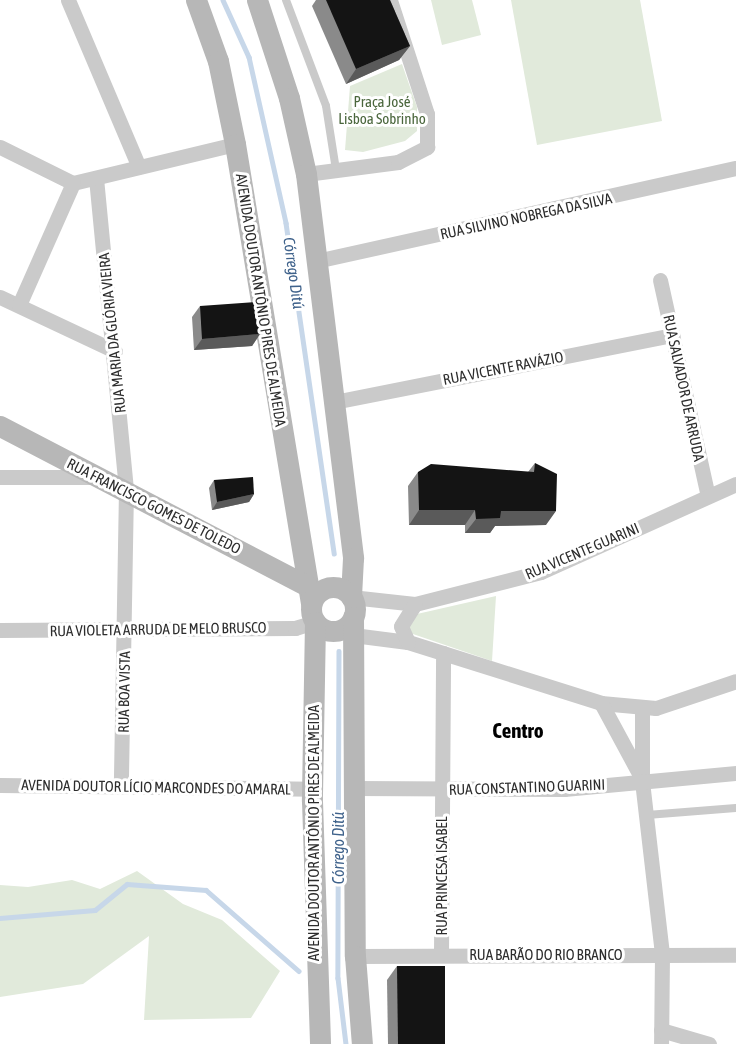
<!DOCTYPE html>
<html>
<head>
<meta charset="utf-8">
<style>
	body { margin:0 }
	#map { position:relative; width:736px; height:1044px; overflow:hidden; background:#fff; font-family:"Asap Condensed",sans-serif }
	div>[style] { position:absolute }
	[style*='--x'] { left:calc(var(--x)*1px); top:calc(var(--y)*1px); width:calc(var(--w)*1px); rotate:calc(var(--a)*1deg) }
	.green>* { inset:0; background:#e1eadb }
	.stream>* { height:4.5px; margin:-2.25px; padding:0 2.25px; transform-origin:2.25px; border-radius:2.25px; background:#c7d7e9 }
	.lane>* { height:8px; margin:-4px; padding:0 4px; transform-origin:4px; border-radius:4px; background:#cacaca }
	.street>* { height:15px; margin:-7.5px; padding:0 7.5px; transform-origin:7.5px; border-radius:7.5px; background:#cacaca }
	.secondary>* { height:21px; margin:-10.5px; padding:0 10.5px; transform-origin:10.5px; border-radius:10.5px; background:#b7b7b7 }
	.secondary>.ring { margin:-10.5px; padding:0; box-sizing:content-box; background:none; border:21px solid #b7b7b7; border-radius:50% }
	.wall>* { inset:0; background:#8a8a8a }
	.shaded-wall>* { inset:0; background:#5a5a5a }
	.building>* { inset:0; background:#141414 }
	span { translate:-50% -50%; white-space:nowrap; text-align:center; line-height:1.15; -webkit-text-stroke:6px #fff; paint-order:stroke }
	.park-label { font-size:15px; color:#4a663c }
	.street-label { font-size:15px; color:#2d2d2d }
	.water-label { font-size:16px; color:#3f628b; font-style:italic }
	.district-label { font-size:21px; color:#000; font-weight:700 }
</style>
</head>
<body>
<div id="map">
	<div class="green">
		<div style="clip-path:polygon(431px 0,472px 0,481px 35px,442px 45px)"></div>
		<div style="clip-path:polygon(511px 0,640px 0,662px 121px,537px 145px)"></div>
		<div style="clip-path:polygon(402px 64px,417px 107px,417px 131px,405px 141px,363px 152px,345px 150px,350px 86px)"></div>
		<div style="clip-path:polygon(496px 596px,492px 661px,410px 633px,407px 624px,417px 614px)"></div>
		<div style="clip-path:polygon(137px 871px,183px 904px,222px 920px,280px 971px,251px 1018px,144px 1020px,149px 936px,83px 984px,0 997px,0 885px,28px 887px,72px 880px,100px 889px)"></div>
	</div>
	<div class="stream">
		<div style="--x:223;--y:0;--w:63;--a:65.5"></div>
		<div style="--x:249;--y:57;--w:170;--a:77.4"></div>
		<div style="--x:286;--y:223;--w:334;--a:81.7"></div>
		<div style="--x:339;--y:651;--w:327;--a:90.2"></div>
		<div style="--x:338;--y:978;--w:66;--a:83.1"></div>
		<div style="--x:0;--y:918;--w:95;--a:-4.8"></div>
		<div style="--x:95;--y:910;--w:41;--a:-39.1"></div>
		<div style="--x:127;--y:884;--w:79;--a:4.3"></div>
		<div style="--x:206;--y:890;--w:123;--a:41.1"></div>
	</div>
	<div class="lane">
		<div style="--x:286;--y:0;--w:113;--a:69.3"></div>
		<div style="--x:326;--y:106;--w:65;--a:81.1"></div>
		<div style="--x:647;--y:815;--w:89;--a:-4.5"></div>
	</div>
	<div class="street">
		<div style="--x:68;--y:0;--w:181;--a:67"></div>
		<div style="--x:0;--y:147;--w:81;--a:26.3"></div>
		<div style="--x:306;--y:174;--w:93;--a:-7.4"></div>
		<div style="--x:398;--y:162;--w:33;--a:-27"></div>
		<div style="--x:427;--y:147;--w:33;--a:-90"></div>
		<div style="--x:427;--y:114;--w:120;--a:-108"></div>
		<div style="--x:96;--y:178;--w:312;--a:84.5"></div>
		<div style="--x:126;--y:489;--w:297;--a:91"></div>
		<div style="--x:73;--y:183;--w:167;--a:-13.5"></div>
		<div style="--x:316;--y:261;--w:430;--a:-12.5"></div>
		<div style="--x:660;--y:280;--w:221;--a:77.5"></div>
		<div style="--x:0;--y:297;--w:127;--a:25.2"></div>
		<div style="--x:19;--y:305;--w:133;--a:-66.1"></div>
		<div style="--x:334;--y:402;--w:345;--a:-11.2"></div>
		<div style="--x:0;--y:477;--w:93;--a:0"></div>
		<div style="--x:351;--y:597;--w:64;--a:6.2"></div>
		<div style="--x:415;--y:604;--w:130;--a:-14.3"></div>
		<div style="--x:541;--y:572;--w:214;--a:-24.3"></div>
		<div style="--x:0;--y:630;--w:295;--a:-0.4"></div>
		<div style="--x:295;--y:628;--w:21;--a:-17"></div>
		<div style="--x:353;--y:635;--w:55;--a:7.3"></div>
		<div style="--x:408;--y:642;--w:202;--a:17.5"></div>
		<div style="--x:601;--y:703;--w:55;--a:5.2"></div>
		<div style="--x:656;--y:708;--w:84;--a:-18.6"></div>
		<div style="--x:408;--y:642;--w:17;--a:-114"></div>
		<div style="--x:401;--y:626;--w:26;--a:-58"></div>
		<div style="--x:601;--y:703;--w:82;--a:61.6"></div>
		<div style="--x:642;--y:708;--w:73;--a:90"></div>
		<div style="--x:642;--y:781;--w:175;--a:83.4"></div>
		<div style="--x:662;--y:955;--w:89;--a:90.6"></div>
		<div style="--x:0;--y:785;--w:312;--a:0.7"></div>
		<div style="--x:353;--y:788;--w:211;--a:0.3"></div>
		<div style="--x:564;--y:789;--w:173;--a:-5.3"></div>
		<div style="--x:441;--y:955;--w:302;--a:-89.6"></div>
		<div style="--x:355;--y:956;--w:381;--a:-0.2"></div>
		<div style="--x:661;--y:1030;--w:50;--a:16.3"></div>
	</div>
	<div class="secondary">
		<div style="--x:196;--y:0;--w:65;--a:70.2"></div>
		<div style="--x:218;--y:61;--w:85;--a:78.4"></div>
		<div style="--x:235;--y:144;--w:467;--a:80.6"></div>
		<div style="--x:257;--y:0;--w:103;--a:71.9"></div>
		<div style="--x:289;--y:98;--w:78;--a:77.4"></div>
		<div style="--x:306;--y:174;--w:387;--a:83"></div>
		<div style="--x:353;--y:558;--w:39;--a:93"></div>
		<div style="--x:0;--y:426;--w:347;--a:27.5"></div>
		<div class="ring" style="left:311px;top:587px;width:23px;height:23px"></div>
		<div style="--x:353;--y:617;--w:339;--a:89.7"></div>
		<div style="--x:355;--y:956;--w:88;--a:85.5"></div>
		<div style="--x:315;--y:622;--w:179;--a:91"></div>
		<div style="--x:312;--y:801;--w:243;--a:88.1"></div>
	</div>
	<div class="wall">
		<div style="clip-path:polygon(316px 0,390px 0,410px 46px,399px 60px,346px 84px,312px 6px)"></div>
		<div style="clip-path:polygon(200px 306px,260px 334px,252px 346px,194px 350px,192px 317px)"></div>
		<div style="clip-path:polygon(535px 463px,546px 525px,495px 526px,490px 533px,465px 533px,465px 525px,409px 525px,408px 486px,418px 472px,528px 472px)"></div>
		<div style="clip-path:polygon(214px 480px,254px 494px,249px 502px,212px 510px,209px 488px)"></div>
		<div style="clip-path:polygon(397px 966px,445px 1044px,388px 1044px,387px 980px)"></div>
	</div>
	<div class="shaded-wall">
		<div style="clip-path:polygon(410px 46px,399px 60px,346px 84px,356px 69px)"></div>
		<div style="clip-path:polygon(260px 334px,252px 346px,194px 350px,202px 339px)"></div>
		<div style="clip-path:polygon(254px 494px,249px 502px,212px 510px,217px 502px)"></div>
		<div style="clip-path:polygon(419px 510px,475px 510px,465px 525px,409px 525px)"></div>
		<div style="clip-path:polygon(501px 511px,556px 511px,546px 525px,495px 526px,490px 533px,465px 533px,476px 519px)"></div>
	</div>
	<div class="building">
		<div style="clip-path:polygon(326px 0,390px 0,410px 46px,356px 69px)"></div>
		<div style="clip-path:polygon(257px 302px,260px 334px,202px 339px,200px 306px)"></div>
		<div style="clip-path:polygon(535px 463px,557px 474px,556px 511px,501px 511px,500px 518px,476px 519px,475px 510px,419px 510px,418px 472px,431px 464px,534px 472px)"></div>
		<div style="clip-path:polygon(253px 477px,254px 494px,217px 502px,214px 480px)"></div>
		<div style="clip-path:polygon(397px 966px,445px 966px,445px 1044px,398px 1044px)"></div>
	</div>
	<div class="park-label">
		<span style="left:382px;top:110px">Praça José<br>Lisboa Sobrinho</span>
	</div>
	<div class="street-label">
		<span style="left:526px;top:216px;rotate:-12deg">RUA SILVINO NOBREGA DA SILVA</span>
		<span style="left:261px;top:300px;rotate:81deg">AVENIDA DOUTOR ANTÔNIO PIRES DE ALMEIDA</span>
		<span style="left:112px;top:333px;rotate:-96deg">RUA MARIA DA GLÓRIA VIEIRA</span>
		<span style="left:503px;top:368px;rotate:-11deg">RUA VICENTE RAVÁZIO</span>
		<span style="left:684px;top:388px;rotate:78deg">RUA SALVADOR DE ARRUDA</span>
		<span style="left:154px;top:506px;rotate:27deg">RUA FRANCISCO GOMES DE TOLEDO</span>
		<span style="left:582px;top:551px;rotate:-23deg">RUA VICENTE GUARINI</span>
		<span style="left:158px;top:629px;rotate:-1deg">RUA VIOLETA ARRUDA DE MELO BRUSCO</span>
		<span style="left:124px;top:692px;rotate:-89deg">RUA BOA VISTA</span>
		<span style="left:156px;top:787px;rotate:1deg">AVENIDA DOUTOR LÍCIO MARCONDES DO AMARAL</span>
		<span style="left:527px;top:787px;rotate:-2deg">RUA CONSTANTINO GUARINI</span>
		<span style="left:314px;top:833px;rotate:-90deg">AVENIDA DOUTOR ANTÔNIO PIRES DE ALMEIDA</span>
		<span style="left:442px;top:876px;rotate:-90deg">RUA PRINCESA ISABEL</span>
		<span style="left:546px;top:955px">RUA BARÃO DO RIO BRANCO</span>
	</div>
	<div class="water-label">
		<span style="left:294px;top:273px;rotate:82deg">Córrego Ditú</span>
		<span style="left:338px;top:848px;rotate:-90deg">Córrego Ditú</span>
	</div>
	<div class="district-label">
		<span style="left:518px;top:730px">Centro</span>
	</div>
</div>
</body>
</html>
